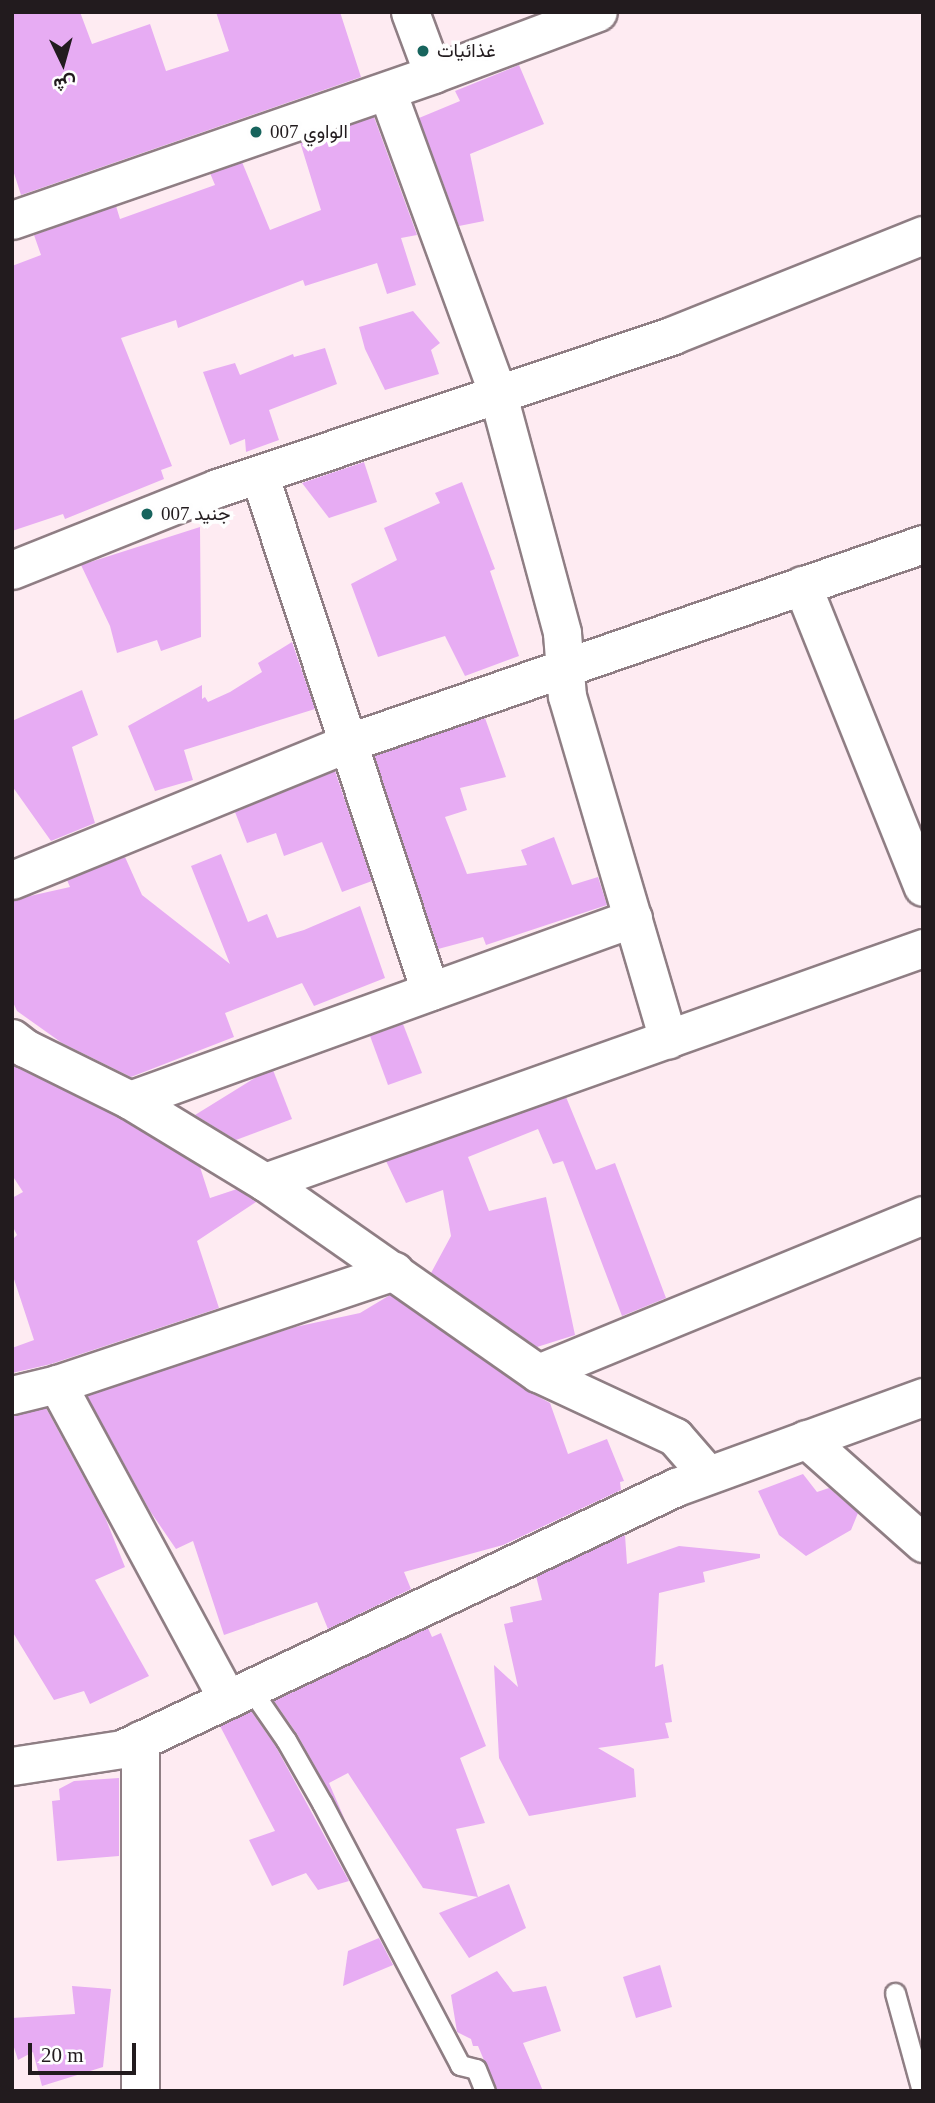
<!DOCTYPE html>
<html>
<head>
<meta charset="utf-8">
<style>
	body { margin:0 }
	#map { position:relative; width:935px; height:2103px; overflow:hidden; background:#feebf2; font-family:"Times New Roman",Vazirmatn,serif }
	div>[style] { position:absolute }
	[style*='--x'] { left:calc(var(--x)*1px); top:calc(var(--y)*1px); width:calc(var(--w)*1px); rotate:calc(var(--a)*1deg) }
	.building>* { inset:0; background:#e7acf3 }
	.roads { filter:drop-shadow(2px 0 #8f7e84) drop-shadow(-2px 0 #8f7e84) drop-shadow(0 2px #8f7e84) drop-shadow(0 -2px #8f7e84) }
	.lane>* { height:19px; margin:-9.5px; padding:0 9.5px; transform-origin:9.5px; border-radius:9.5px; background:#fff }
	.street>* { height:37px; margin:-18.5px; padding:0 18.5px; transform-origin:18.5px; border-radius:18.5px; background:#fff }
	.dots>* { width:19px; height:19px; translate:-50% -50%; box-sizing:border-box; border:4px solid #fefefe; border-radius:50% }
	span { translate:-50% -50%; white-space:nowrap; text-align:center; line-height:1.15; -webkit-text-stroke:7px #fefefe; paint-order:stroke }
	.poi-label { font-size:19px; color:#221b1e }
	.left { translate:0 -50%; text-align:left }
	.frame { position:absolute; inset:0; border:14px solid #221b1e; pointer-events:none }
	.north { position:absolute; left:28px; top:28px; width:70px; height:70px; -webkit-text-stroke:5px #fefefe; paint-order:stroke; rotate:175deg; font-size:19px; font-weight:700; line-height:28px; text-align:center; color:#221b1e }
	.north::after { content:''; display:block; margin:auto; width:24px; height:32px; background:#221b1e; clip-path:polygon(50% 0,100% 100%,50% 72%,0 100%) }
	.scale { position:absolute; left:28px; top:2043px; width:108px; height:32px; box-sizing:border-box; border:4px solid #221b1e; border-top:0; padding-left:9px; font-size:21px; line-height:24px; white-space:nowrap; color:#221b1e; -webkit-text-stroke:5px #fefefe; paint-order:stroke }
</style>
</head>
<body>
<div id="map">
	<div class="building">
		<div style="clip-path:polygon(12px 12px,80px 12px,92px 44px,150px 24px,166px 71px,229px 51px,216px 12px,340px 12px,361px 77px,21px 195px,12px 167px)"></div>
		<div style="clip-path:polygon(519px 65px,544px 124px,470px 154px,484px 221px,459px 226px,419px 118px,460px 101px,455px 91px)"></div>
		<div style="clip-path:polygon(374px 117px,417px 235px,401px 238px,416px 285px,387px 294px,377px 263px,305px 286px,303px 280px,178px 328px,176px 320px,121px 338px,172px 466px,161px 470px,164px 479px,65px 519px,63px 514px,12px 531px,12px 266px,41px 255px,34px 235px,116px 206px,120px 219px,215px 185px,210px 173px,242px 162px,270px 230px,321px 210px,300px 142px)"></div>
		<div style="clip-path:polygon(413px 311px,440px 343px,431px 350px,439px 374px,385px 390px,365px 349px,359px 327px)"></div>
		<div style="clip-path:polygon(325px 348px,337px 384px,269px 410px,279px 440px,246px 452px,245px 439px,230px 445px,203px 372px,235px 363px,240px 375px,293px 354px,294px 357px)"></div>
		<div style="clip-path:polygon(364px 462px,377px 502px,329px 518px,302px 483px)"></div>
		<div style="clip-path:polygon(462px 482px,495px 569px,490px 571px,519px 656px,465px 676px,445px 636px,378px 657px,351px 584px,397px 560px,384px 528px,440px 503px,435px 493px)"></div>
		<div style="clip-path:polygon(200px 527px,201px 637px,161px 651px,157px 640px,117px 653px,110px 626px,81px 565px)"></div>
		<div style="clip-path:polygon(292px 642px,315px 709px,184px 750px,193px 780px,155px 791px,128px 726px,202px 685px,202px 699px,205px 697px,208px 702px,230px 692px,262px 672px,258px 663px)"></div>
		<div style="clip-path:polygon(82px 690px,98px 735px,72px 747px,95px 823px,51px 841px,12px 786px,12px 721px)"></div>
		<div style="clip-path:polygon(485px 718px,506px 777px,460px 788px,467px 810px,445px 817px,467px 874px,527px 865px,521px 850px,554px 837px,572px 885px,598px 877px,607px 905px,486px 945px,483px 937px,438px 949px,374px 756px)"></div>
		<div style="clip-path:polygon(335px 771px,372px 881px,342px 892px,322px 842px,284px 856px,276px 833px,247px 843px,235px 812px)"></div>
		<div style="clip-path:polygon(221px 854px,248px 922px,267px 914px,277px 938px,304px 930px,360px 906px,385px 978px,314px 1006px,302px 983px,225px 1013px,234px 1037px,131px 1077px,62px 1043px,17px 1011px,12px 1000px,12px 900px,70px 887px,67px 880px,125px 857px,142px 895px,230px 964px,191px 866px)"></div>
		<div style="clip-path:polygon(403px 1024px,422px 1073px,388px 1085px,370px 1036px)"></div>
		<div style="clip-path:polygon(12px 1065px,120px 1118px,200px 1167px,210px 1198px,237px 1189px,256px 1202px,197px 1241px,219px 1308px,51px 1364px,12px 1373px,12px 1348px,34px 1340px,12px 1273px,12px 1240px,17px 1235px,12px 1225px,12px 1198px,23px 1192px,12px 1175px)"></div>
		<div style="clip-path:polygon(273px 1070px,292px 1119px,236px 1140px,195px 1115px,258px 1076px)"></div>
		<div style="clip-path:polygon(566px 1097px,596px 1170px,615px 1163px,666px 1298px,622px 1316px,563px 1161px,553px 1164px,538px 1129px,468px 1157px,489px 1211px,546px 1197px,575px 1335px,537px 1347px,431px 1273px,451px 1236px,443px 1190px,406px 1203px,386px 1161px)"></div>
		<div style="clip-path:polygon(390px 1295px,526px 1390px,550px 1403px,568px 1454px,607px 1439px,624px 1481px,620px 1482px,621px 1490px,503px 1545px,404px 1572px,411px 1589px,328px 1629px,317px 1602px,224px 1635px,193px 1541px,176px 1549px,150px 1511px,87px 1396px,295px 1327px,360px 1313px)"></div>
		<div style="clip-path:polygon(46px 1408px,105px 1517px,125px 1567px,95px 1580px,149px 1676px,90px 1704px,84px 1691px,54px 1700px,12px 1631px,12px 1415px)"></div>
		<div style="clip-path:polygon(803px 1474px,817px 1492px,829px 1488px,858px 1513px,851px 1530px,806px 1556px,779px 1535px,758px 1491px)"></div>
		<div style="clip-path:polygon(625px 1535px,627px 1564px,679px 1546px,760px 1554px,760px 1558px,703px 1572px,705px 1582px,659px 1593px,655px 1667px,663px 1664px,672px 1722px,665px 1723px,669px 1738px,598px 1748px,634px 1769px,636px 1797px,529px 1816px,499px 1758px,494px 1665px,518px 1687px,504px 1624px,513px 1622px,510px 1607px,542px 1600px,536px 1576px)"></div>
		<div style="clip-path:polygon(428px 1628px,432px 1637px,441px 1633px,486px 1746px,460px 1758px,485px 1823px,456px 1829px,478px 1897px,509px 1884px,526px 1928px,469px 1958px,439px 1913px,478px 1897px,423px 1888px,348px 1773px,329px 1783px,345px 1820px,297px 1734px,274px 1701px)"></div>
		<div style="clip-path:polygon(251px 1711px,276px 1747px,349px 1881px,318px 1890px,306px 1873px,272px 1886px,249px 1840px,275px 1831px,220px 1726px)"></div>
		<div style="clip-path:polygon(119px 1778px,119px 1856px,57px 1861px,52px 1801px,60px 1800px,59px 1789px,74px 1781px)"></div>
		<div style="clip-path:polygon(379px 1938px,393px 1965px,343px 1986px,348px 1951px)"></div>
		<div style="clip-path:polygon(660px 1965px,672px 2007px,636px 2018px,623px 1977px)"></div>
		<div style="clip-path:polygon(497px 1971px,513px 1992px,546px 1986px,561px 2031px,523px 2043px,543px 2091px,497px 2091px,478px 2046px,473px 2046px,471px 2039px,457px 2032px,451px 1995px)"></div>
		<div style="clip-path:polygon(72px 1986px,111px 1989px,103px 2067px,42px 2086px,33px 2052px,18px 2060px,12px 2041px,12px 2018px,75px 2014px)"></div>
	</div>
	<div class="roads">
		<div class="lane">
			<div style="--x:250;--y:1688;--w:63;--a:55.3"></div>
			<div style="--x:286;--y:1740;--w:73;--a:60.3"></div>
			<div style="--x:322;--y:1803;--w:296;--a:62.2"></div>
			<div style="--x:460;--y:2065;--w:16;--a:14"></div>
			<div style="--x:476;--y:2069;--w:24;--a:68"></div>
			<div style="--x:895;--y:1993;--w:102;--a:74.6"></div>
		</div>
		<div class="street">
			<div style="--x:410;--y:12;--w:66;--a:69.6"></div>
			<div style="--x:387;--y:91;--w:324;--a:69.9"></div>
			<div style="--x:498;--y:395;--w:246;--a:74.9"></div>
			<div style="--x:562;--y:633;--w:63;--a:85.5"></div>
			<div style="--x:567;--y:696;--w:358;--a:73.6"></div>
			<div style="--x:12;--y:220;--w:446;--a:-19.1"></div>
			<div style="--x:433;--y:74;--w:176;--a:-20.6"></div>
			<div style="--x:259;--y:474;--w:545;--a:71.7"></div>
			<div style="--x:12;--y:570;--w:221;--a:-21.8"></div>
			<div style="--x:217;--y:488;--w:481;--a:-18.5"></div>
			<div style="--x:673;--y:335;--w:269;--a:-21.8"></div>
			<div style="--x:802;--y:585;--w:325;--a:68.2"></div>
			<div style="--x:12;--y:880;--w:365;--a:-22.2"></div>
			<div style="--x:350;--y:742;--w:606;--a:-19.06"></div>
			<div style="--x:12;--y:1038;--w:16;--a:38"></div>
			<div style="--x:25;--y:1048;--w:117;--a:26.3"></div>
			<div style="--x:130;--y:1100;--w:158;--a:31.3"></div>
			<div style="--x:265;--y:1182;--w:333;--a:35"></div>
			<div style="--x:538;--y:1373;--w:151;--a:25"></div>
			<div style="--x:675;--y:1437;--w:50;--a:49"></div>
			<div style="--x:130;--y:1100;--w:535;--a:-19.89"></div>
			<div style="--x:265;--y:1182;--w:698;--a:-19.58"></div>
			<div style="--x:538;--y:1373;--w:416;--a:-22.3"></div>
			<div style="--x:57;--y:1384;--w:358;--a:61.6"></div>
			<div style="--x:12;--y:1395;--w:46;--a:-13.7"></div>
			<div style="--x:57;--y:1384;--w:356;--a:-18.5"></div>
			<div style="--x:806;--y:1439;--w:157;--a:41.6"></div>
			<div style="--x:140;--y:1740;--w:351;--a:90"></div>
			<div style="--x:12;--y:1766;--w:111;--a:-8.8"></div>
			<div style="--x:122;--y:1749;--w:613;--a:-25.31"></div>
			<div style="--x:676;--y:1487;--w:263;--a:-20"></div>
		</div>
	</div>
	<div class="dots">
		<div style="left:423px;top:51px;background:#17645d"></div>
		<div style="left:256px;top:132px;background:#17645d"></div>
		<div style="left:147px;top:514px;background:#17645d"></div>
	</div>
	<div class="poi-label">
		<span class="left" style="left:437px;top:51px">غذائيات</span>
		<span class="left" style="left:270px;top:132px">الواوي 007</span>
		<span class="left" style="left:161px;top:514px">جنيد 007</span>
	</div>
	<div class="frame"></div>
	<div class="north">ش</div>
	<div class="scale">20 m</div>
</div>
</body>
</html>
